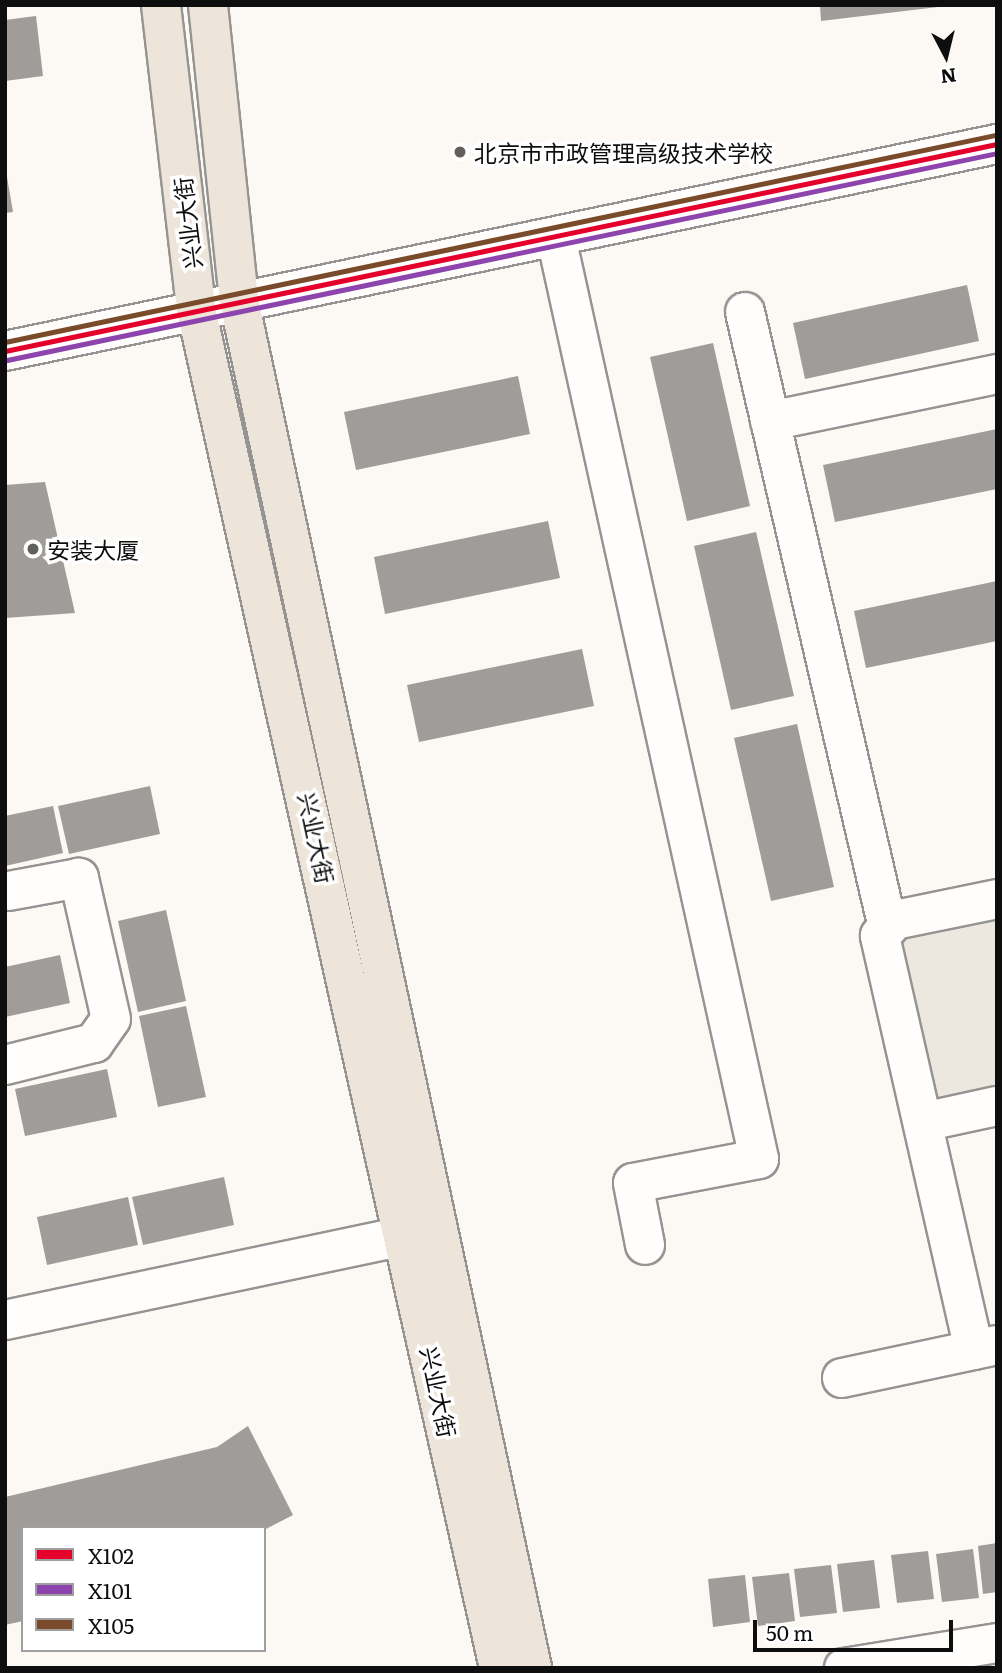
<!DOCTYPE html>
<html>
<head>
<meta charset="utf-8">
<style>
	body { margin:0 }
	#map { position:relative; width:1002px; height:1673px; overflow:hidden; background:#fcf9f4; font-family:Literata,"Noto Sans SC",serif }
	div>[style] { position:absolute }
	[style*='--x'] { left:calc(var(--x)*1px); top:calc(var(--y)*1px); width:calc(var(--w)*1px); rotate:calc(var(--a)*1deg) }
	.plaza>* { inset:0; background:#ece7df }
	.building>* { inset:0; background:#9f9c99 }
	.roads { filter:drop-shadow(2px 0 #959492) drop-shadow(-2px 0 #959492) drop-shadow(0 2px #959492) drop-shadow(0 -2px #959492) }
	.minor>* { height:38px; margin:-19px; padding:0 19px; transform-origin:19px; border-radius:19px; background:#fffefd }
	.major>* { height:38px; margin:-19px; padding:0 19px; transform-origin:19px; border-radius:19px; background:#ede5da }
	.bus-1>* { height:5px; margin:-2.5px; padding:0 2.5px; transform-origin:2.5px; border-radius:2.5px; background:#e4002b }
	.bus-2>* { height:5px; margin:-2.5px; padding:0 2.5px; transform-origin:2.5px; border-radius:2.5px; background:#8e44ad }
	.bus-3>* { height:5px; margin:-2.5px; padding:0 2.5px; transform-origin:2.5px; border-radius:2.5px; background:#7a4b2a }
	.dots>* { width:19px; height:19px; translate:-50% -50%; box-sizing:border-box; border:4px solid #fff; border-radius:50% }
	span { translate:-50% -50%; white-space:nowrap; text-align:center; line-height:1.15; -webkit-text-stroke:7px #fff; paint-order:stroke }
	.poi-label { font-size:23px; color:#0e0e0e }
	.left { translate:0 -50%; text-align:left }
	.street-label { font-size:23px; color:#0e0e0e }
	.frame { position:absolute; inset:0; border:7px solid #0e0e0e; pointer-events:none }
	.legend { position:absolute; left:21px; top:1526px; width:245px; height:126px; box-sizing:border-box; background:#fff; border:2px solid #9f9f9f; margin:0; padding:9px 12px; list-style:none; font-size:21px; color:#0e0e0e }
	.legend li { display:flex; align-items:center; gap:14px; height:35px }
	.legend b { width:35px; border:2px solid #9f9f9f }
	.north { position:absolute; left:911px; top:21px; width:70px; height:70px; -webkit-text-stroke:5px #fff; paint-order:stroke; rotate:173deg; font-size:19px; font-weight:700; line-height:28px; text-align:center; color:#0e0e0e }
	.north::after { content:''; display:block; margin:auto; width:24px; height:32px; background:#0e0e0e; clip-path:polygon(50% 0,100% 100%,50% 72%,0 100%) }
	.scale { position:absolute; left:753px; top:1620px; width:200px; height:32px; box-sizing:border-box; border:4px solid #0e0e0e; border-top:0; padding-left:9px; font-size:21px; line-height:24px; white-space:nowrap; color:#0e0e0e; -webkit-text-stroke:5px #fff; paint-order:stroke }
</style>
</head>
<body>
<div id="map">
	<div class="plaza">
		<div style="clip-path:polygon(997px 917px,997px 1090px,944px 1101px,932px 1093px,902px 949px,906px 936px)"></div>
	</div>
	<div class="building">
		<div style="clip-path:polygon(820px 5px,938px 5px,938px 7px,821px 21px)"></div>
		<div style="clip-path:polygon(36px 16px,43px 76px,5px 81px,5px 20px)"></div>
		<div style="clip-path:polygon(5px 165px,13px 212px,5px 213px)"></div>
		<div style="clip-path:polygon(967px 285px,979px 341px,805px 379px,793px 323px)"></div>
		<div style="clip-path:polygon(713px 343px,750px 506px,687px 521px,650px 357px)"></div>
		<div style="clip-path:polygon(518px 376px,530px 434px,356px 470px,344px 412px)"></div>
		<div style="clip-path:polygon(997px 429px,997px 489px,835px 522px,823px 465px)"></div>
		<div style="clip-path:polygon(45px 482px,75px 613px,5px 618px,5px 485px)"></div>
		<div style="clip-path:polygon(548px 521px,560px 578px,385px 614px,374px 557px)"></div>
		<div style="clip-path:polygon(756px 532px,794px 696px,731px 710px,694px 546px)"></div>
		<div style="clip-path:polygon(997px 581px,997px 641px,866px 668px,854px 611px)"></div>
		<div style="clip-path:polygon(582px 649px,594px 706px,419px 742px,407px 685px)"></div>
		<div style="clip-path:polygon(797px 724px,834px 887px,771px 901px,734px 738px)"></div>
		<div style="clip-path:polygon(150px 786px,160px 834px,69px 854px,58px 806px)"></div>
		<div style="clip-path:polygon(53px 806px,63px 853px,5px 866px,5px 816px)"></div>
		<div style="clip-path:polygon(166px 910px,186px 1001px,138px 1012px,118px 921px)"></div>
		<div style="clip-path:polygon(60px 955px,70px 1003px,5px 1017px,5px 967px)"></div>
		<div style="clip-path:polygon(186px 1006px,206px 1097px,158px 1107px,139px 1016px)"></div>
		<div style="clip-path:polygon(107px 1069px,117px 1117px,25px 1136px,15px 1089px)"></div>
		<div style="clip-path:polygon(224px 1177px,234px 1225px,143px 1245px,132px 1197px)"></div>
		<div style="clip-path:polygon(128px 1197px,138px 1245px,47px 1265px,37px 1217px)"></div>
		<div style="clip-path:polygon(248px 1426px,293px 1515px,264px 1530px,23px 1528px,23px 1621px,5px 1625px,5px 1497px,217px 1447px)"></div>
		<div style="clip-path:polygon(997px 1543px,997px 1592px,983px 1594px,978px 1546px)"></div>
		<div style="clip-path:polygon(973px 1549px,979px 1598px,942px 1602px,936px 1554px)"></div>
		<div style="clip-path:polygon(928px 1551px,934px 1599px,897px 1603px,891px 1555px)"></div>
		<div style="clip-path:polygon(874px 1560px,880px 1608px,843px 1612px,837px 1564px)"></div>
		<div style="clip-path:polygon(831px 1565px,837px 1613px,800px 1617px,794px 1569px)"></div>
		<div style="clip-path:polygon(789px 1573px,795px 1621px,758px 1626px,752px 1577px)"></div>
		<div style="clip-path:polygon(745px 1575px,750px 1622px,713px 1627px,708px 1579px)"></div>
	</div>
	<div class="roads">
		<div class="minor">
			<div style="--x:556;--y:237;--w:944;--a:77.58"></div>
			<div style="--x:759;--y:1159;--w:128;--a:169.2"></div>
			<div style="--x:633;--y:1183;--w:63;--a:79"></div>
			<div style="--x:745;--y:312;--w:632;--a:76.93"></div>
			<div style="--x:5;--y:351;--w:1013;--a:-11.79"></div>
			<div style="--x:770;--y:421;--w:232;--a:-11.7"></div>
			<div style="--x:5;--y:1065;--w:92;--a:-13.9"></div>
			<div style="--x:94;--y:1043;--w:29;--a:-55"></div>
			<div style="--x:111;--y:1019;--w:145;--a:-102.8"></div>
			<div style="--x:79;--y:878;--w:71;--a:169.5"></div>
			<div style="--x:923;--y:1122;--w:76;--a:-12.2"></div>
			<div style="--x:5;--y:1320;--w:440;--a:-11.9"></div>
			<div style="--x:974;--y:1350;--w:425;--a:-102.8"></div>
			<div style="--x:880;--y:936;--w:22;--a:-47"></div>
			<div style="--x:895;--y:920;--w:104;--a:-11.6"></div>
			<div style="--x:842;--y:1378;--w:158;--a:-12"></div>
			<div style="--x:844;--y:1668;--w:155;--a:-9.3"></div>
		</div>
		<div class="major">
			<div style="--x:161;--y:5;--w:306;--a:83.4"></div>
			<div style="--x:196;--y:309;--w:1392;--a:77.43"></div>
			<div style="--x:208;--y:5;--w:298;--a:84"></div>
			<div style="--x:239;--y:301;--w:1398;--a:77.9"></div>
		</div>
	</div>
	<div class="bus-1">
		<div style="--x:5;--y:351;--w:1013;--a:-11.79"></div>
	</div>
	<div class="bus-2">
		<div style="--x:7;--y:360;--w:1011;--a:-11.81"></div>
	</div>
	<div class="bus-3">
		<div style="--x:5;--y:342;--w:1011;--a:-11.81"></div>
	</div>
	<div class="dots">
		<div style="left:460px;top:152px;background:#61605e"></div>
		<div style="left:33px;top:549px;background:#61605e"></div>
	</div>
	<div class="poi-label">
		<span class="left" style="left:474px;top:152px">北京市市政管理高级技术学校</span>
		<span class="left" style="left:47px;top:549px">安装大厦</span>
	</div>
	<div class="street-label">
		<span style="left:187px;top:223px;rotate:-97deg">兴业大街</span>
		<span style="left:317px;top:838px;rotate:78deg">兴业大街</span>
		<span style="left:439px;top:1392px;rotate:78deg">兴业大街</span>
	</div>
	<div class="frame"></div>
	<ul class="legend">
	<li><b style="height:9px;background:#e4002b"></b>X102</li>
	<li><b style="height:9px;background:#8e44ad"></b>X101</li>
	<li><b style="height:9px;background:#7a4b2a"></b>X105</li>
	</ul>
	<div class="north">N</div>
	<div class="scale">50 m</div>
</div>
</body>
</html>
